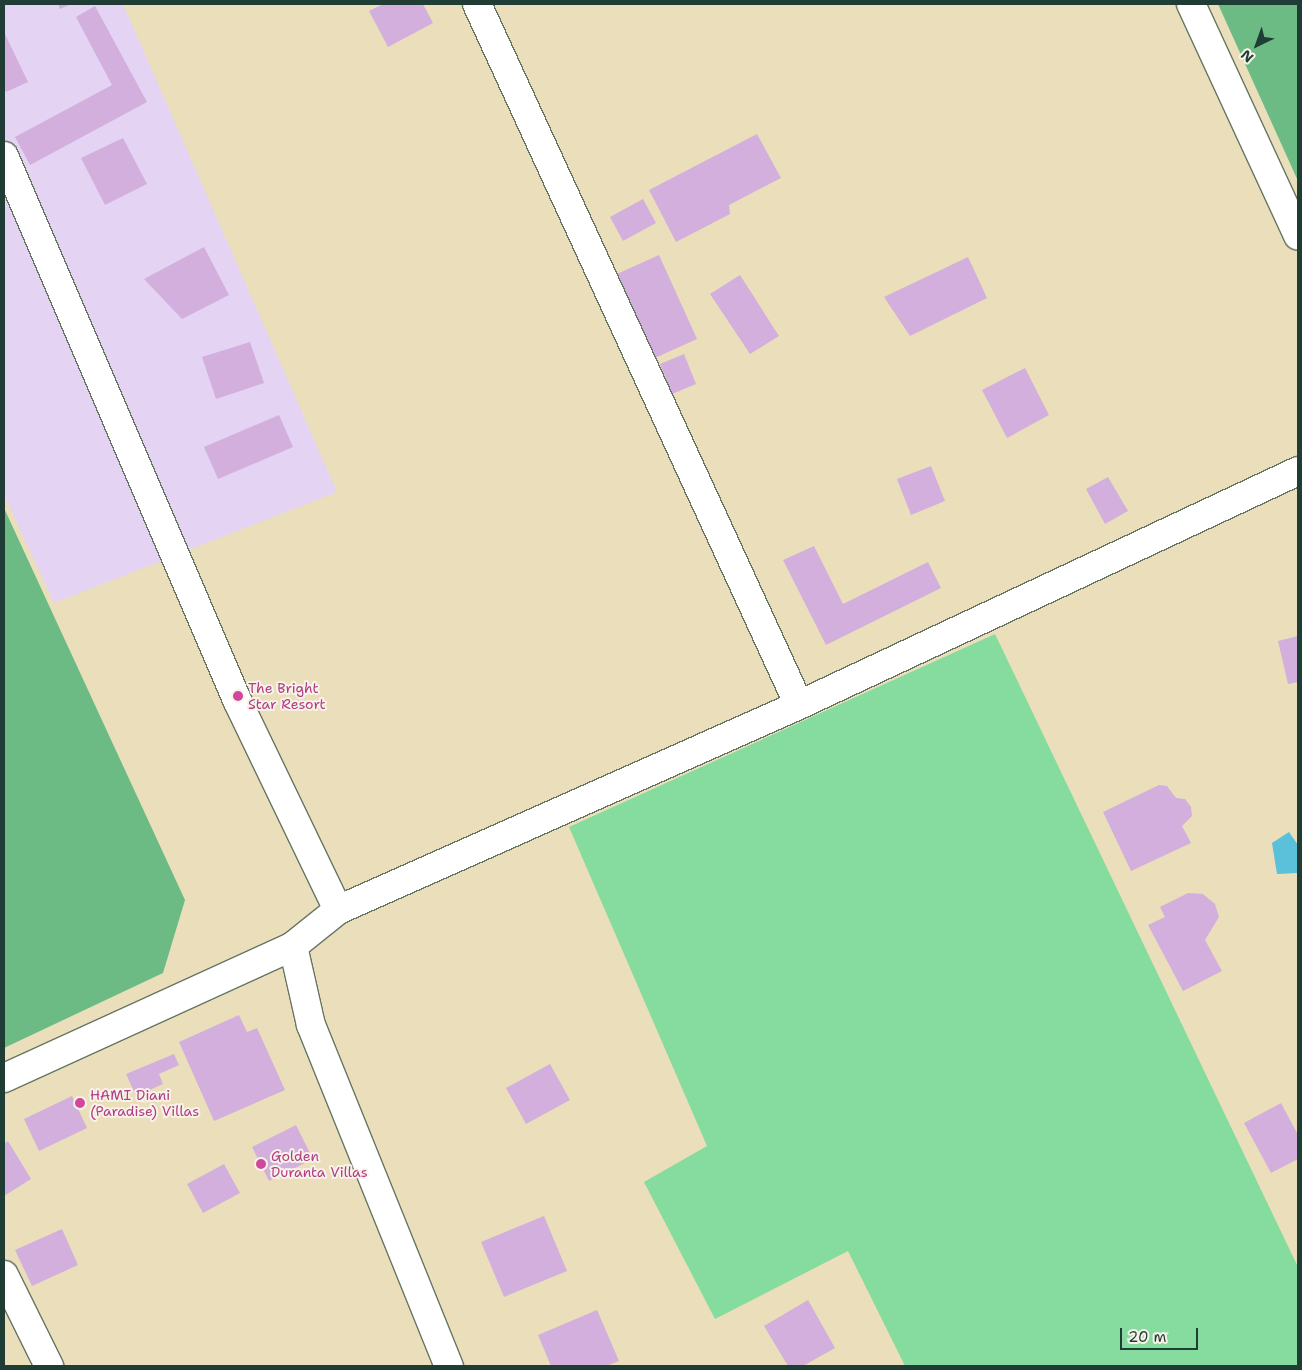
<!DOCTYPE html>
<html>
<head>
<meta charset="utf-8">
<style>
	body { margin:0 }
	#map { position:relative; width:1302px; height:1370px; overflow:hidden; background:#ebdfbb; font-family:"Shantell Sans",sans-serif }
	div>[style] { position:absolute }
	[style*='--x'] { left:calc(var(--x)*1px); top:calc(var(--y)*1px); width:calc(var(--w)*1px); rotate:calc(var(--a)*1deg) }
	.built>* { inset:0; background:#e4d3f2 }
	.green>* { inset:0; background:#86db9e }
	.forest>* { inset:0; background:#6cbb85 }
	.water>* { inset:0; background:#5bc0d9 }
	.building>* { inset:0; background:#d2afdd }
	.roads { filter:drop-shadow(1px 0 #667663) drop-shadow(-1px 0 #667663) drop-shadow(0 1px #667663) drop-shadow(0 -1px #667663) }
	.minor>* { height:28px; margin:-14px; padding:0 14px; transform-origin:14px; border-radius:14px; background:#fff }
	.dots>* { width:14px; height:14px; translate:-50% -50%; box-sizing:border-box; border:2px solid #f7f3e8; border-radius:50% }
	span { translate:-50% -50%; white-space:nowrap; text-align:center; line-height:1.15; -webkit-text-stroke:4px #f7f3e8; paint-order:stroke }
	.hotel-label { font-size:14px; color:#b23c85 }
	.left { translate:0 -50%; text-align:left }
	.frame { position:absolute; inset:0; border:5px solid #1f3d34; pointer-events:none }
	.north { position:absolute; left:1232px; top:20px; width:50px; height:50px; -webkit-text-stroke:4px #f7f3e8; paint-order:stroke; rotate:222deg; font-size:14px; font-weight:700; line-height:20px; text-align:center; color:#1f3d34 }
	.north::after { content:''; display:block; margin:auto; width:18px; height:22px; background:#1f3d34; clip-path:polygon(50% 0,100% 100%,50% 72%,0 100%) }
	.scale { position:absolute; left:1120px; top:1328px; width:78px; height:22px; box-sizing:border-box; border:2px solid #1f3d34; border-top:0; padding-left:6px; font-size:15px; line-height:18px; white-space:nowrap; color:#1f3d34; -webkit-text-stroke:4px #f7f3e8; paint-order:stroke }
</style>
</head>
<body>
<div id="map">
	<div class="built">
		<div style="clip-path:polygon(4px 4px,123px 4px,337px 492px,54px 603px,4px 495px)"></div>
	</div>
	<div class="green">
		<div style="clip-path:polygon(995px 634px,1298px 1267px,1298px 1366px,905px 1366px,848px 1251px,715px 1319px,644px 1182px,707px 1146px,569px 827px)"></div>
	</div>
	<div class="forest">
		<div style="clip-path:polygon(1218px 4px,1298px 4px,1298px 181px)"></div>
		<div style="clip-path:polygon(4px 508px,185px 900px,163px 973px,4px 1048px)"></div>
	</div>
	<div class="water">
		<div style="clip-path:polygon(1289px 832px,1298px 845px,1298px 873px,1277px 874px,1272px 843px)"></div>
	</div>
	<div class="building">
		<div style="clip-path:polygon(58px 4px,71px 4px,60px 9px)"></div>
		<div style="clip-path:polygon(383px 4px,423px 4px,433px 23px,388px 47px,369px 11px)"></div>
		<div style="clip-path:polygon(95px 6px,147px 102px,30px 165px,15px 137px,112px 85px,76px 17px)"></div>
		<div style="clip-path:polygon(4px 32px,28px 82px,6px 92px,4px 88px)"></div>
		<div style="clip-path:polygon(757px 134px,781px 178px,729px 205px,730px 214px,676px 242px,649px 190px)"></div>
		<div style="clip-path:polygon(123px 138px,147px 184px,105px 205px,81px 158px)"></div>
		<div style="clip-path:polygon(643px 199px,656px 223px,623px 241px,610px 217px)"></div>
		<div style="clip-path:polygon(204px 247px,229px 295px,182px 319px,144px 279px)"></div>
		<div style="clip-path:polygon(659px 255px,697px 339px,655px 358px,617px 274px)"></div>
		<div style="clip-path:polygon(968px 257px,987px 298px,910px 336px,884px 297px)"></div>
		<div style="clip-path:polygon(740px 275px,779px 336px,750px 354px,710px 294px)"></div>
		<div style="clip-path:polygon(250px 342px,264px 383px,216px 399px,202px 357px)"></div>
		<div style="clip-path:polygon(684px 354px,696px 384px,672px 394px,660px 364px)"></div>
		<div style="clip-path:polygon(1025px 368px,1049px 415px,1007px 438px,982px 390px)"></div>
		<div style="clip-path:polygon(279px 415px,293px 447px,218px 479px,204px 447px)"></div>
		<div style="clip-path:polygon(931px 466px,945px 501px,911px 515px,897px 479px)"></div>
		<div style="clip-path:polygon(1108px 477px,1128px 511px,1105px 524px,1086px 489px)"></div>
		<div style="clip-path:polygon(814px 546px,843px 604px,928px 562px,941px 588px,826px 645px,783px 560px)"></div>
		<div style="clip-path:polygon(1298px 636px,1298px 682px,1288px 684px,1278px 641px)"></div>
		<div style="clip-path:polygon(1159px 785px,1167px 786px,1176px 798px,1185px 799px,1191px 807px,1192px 816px,1182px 826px,1191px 843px,1131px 871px,1103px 812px)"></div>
		<div style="clip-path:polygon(1188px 893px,1203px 894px,1215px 904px,1219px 917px,1205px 940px,1222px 971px,1183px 991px,1148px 925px,1165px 917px,1160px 907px)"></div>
		<div style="clip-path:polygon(239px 1015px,247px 1032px,257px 1028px,285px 1090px,214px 1121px,179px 1042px)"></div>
		<div style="clip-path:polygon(174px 1054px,179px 1065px,159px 1074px,163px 1084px,136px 1096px,126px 1074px)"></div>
		<div style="clip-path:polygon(550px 1064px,570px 1100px,526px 1124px,506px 1088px)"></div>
		<div style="clip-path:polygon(72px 1096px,87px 1128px,39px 1151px,24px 1119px)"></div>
		<div style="clip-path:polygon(1281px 1103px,1298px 1135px,1298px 1159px,1271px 1173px,1244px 1123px)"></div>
		<div style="clip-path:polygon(296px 1125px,313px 1159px,269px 1181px,252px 1147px)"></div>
		<div style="clip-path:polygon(8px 1141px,31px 1179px,4px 1196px,4px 1144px)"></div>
		<div style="clip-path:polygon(224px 1164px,240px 1193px,203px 1213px,187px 1184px)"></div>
		<div style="clip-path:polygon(544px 1216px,567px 1271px,504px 1297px,481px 1242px)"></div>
		<div style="clip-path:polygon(62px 1229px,78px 1265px,32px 1286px,15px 1250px)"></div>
		<div style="clip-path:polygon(808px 1300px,835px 1348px,803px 1366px,788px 1366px,764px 1326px)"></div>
		<div style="clip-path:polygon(597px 1310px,619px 1361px,606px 1366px,551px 1366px,538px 1335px)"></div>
	</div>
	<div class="roads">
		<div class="minor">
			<div style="--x:477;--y:4;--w:771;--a:65.33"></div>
			<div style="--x:1191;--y:4;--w:255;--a:65.2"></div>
			<div style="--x:4;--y:156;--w:592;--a:66.81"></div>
			<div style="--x:237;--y:700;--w:233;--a:64.3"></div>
			<div style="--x:338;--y:910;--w:58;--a:141.3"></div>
			<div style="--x:293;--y:946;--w:81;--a:77.2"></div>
			<div style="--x:311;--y:1025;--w:368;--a:68"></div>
			<div style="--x:338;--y:910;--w:505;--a:-23.97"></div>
			<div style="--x:799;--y:705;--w:551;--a:-25.12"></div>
			<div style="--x:4;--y:1078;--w:318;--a:-24.5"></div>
			<div style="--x:4;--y:1275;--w:102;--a:63.7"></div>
		</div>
	</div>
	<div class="dots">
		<div style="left:238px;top:696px;background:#d1479c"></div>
		<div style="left:80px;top:1103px;background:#d1479c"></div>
		<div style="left:261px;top:1164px;background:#d1479c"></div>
	</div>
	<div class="hotel-label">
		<span class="left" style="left:248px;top:696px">The Bright<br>Star Resort</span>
		<span class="left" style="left:90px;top:1103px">HAMI Diani<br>(Paradise) Villas</span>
		<span class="left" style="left:271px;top:1164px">Golden<br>Duranta Villas</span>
	</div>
	<div class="frame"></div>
	<div class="north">N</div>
	<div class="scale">20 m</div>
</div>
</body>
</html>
